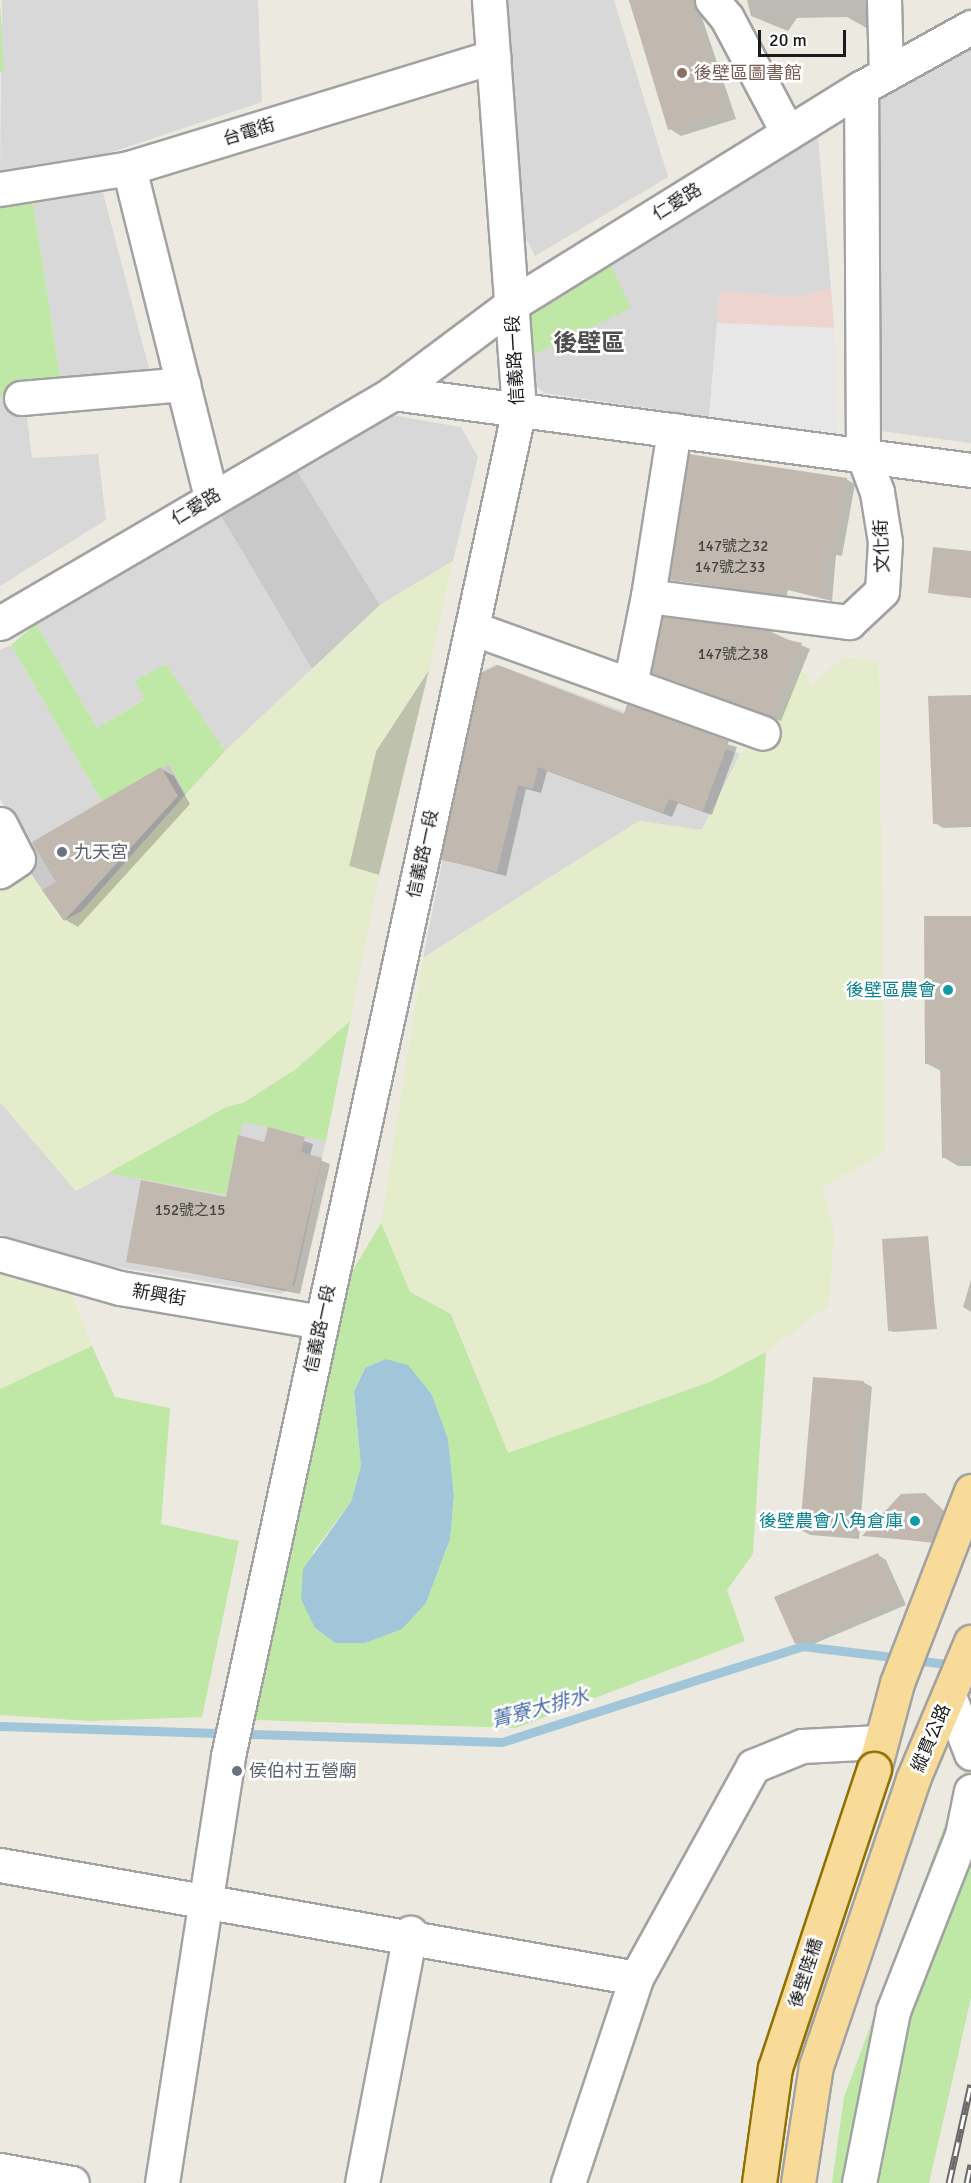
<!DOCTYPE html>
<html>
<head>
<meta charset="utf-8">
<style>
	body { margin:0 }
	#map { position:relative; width:971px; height:2183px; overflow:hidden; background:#eceae0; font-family:Signika,"Noto Sans TC",sans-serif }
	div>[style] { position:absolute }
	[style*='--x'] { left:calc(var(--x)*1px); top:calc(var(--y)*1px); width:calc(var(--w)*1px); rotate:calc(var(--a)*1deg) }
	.residential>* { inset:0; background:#d9d8d8 }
	.commercial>* { inset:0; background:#eed4cf }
	.religious>* { inset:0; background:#c9c9c9 }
	.construction>* { inset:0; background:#bec1ac }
	.farmland>* { inset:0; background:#e5eccb }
	.grass>* { inset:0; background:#bfe7a6 }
	.parking>* { inset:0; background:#e7e7e7 }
	.water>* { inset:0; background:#a1c6da }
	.shadow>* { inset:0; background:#0003 }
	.stream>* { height:9px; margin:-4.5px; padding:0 4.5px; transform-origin:4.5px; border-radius:4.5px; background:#a1c6da }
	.building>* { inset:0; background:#c1b9b0 }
	.roads { filter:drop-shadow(2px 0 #a2a2a2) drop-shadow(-2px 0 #a2a2a2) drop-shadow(0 2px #a2a2a2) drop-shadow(0 -2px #a2a2a2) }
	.minor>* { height:33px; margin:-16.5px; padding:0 16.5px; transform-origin:16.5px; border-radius:16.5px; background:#fff }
	.major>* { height:33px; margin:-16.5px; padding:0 16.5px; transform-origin:16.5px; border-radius:16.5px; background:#f9db99 }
	.rail>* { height:7px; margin-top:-3.5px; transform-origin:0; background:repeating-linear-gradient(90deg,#fff 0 14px,#696969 0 28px); box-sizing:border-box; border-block:2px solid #696969 }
	.bridges { filter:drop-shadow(2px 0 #8f7003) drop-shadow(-2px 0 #8f7003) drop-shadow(0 2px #8f7003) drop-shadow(0 -2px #8f7003) }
	.major-bridge>* { height:33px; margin:-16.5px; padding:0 16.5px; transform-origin:16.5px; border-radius:16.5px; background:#f9db99 }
	.dots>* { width:16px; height:16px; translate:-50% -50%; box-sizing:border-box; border:3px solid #fff; border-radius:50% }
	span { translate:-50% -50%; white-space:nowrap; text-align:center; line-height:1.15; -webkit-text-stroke:5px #fff; paint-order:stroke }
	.number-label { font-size:15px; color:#444240 }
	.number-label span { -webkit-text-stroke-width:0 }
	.education-label { font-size:18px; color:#785e54 }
	.left { translate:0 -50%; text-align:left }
	.street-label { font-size:18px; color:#1b1b1b }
	.worship-label { font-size:18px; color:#5b616d }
	.culture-label { font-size:18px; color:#0d838f }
	.right { translate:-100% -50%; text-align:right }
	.water-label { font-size:20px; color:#4b6ea7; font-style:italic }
	.district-label { font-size:24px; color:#4e4e4e; font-weight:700 }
	.scale { position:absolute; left:758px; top:30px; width:88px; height:27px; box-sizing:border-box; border:3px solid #1b1b1b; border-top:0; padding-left:8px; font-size:18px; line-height:21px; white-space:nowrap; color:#1b1b1b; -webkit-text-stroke:4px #fff; paint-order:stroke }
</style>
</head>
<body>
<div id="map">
	<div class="residential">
		<div style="clip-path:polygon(2px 0,258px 0,262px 102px,109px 153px,0 171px)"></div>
		<div style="clip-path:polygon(502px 0,614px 0,668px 177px,535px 256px,516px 220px)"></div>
		<div style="clip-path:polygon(971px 33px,971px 443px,880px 431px,870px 100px)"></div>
		<div style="clip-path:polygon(818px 137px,831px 288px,800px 297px,720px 292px,709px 417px,544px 393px,531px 381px,529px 357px,630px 308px,607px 258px)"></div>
		<div style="clip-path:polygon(101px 185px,151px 376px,62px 389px,32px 195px)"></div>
		<div style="clip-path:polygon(24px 393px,32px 458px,98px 454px,106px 520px,0 586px,0 396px)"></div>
		<div style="clip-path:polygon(391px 415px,461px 427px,478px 457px,453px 561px,380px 605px,297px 471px)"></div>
		<div style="clip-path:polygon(220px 514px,312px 669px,225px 751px,166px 664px,146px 698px,97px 728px,36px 624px)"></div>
		<div style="clip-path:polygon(11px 645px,102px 802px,26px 846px,0 798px,0 650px)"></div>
		<div style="clip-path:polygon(496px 664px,740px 754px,702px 830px,639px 821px,423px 958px,480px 672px)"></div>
		<div style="clip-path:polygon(0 1102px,76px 1191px,108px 1173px,225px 1195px,242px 1121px,326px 1141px,295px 1285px,281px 1294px,74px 1260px,0 1234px)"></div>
	</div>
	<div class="commercial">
		<div style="clip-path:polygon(831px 288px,834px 328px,717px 323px,720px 291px,800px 297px)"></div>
	</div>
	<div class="religious">
		<div style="clip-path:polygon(297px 471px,380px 605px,312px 669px,220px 514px)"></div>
		<div style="clip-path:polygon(169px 764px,186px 794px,82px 911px,64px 921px,31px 874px,34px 861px,26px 846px)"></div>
	</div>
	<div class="construction">
		<div style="clip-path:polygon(429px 670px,379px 875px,349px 866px,376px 751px)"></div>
	</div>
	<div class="farmland">
		<div style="clip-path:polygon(453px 561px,429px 670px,376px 751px,349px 866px,379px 875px,350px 1021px,296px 1069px,243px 1103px,226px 1107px,76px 1191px,0 1102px,0 893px,31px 874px,64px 921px,82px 911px,225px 751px,380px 605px)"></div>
		<div style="clip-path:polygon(843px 657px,879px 662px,885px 1152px,822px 1187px,834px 1231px,829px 1305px,766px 1352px,710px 1382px,508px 1453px,452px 1314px,410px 1292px,381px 1223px,423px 958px,639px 821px,702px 830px,740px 754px,772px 734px,802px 669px,812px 686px)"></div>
		<div style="clip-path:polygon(0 1273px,72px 1294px,92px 1346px,0 1389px)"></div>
	</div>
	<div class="grass">
		<div style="clip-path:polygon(0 0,4px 71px,0 72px)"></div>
		<div style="clip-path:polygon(32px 195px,62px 389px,0 396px,0 200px)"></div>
		<div style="clip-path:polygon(607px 258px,631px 308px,529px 357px,529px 312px)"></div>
		<div style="clip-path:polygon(36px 624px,97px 728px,145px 699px,135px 681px,166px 664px,225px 751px,186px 794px,169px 764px,102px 802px,11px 645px)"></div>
		<div style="clip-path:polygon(350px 1021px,326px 1141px,243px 1122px,226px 1195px,108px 1173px,226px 1107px,243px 1103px,296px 1069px)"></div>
		<div style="clip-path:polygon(evenodd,381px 1223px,410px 1292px,451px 1314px,508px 1453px,710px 1382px,766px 1352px,753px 1554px,727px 1590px,745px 1641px,516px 1728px,253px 1720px,338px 1295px,381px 1223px,386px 1359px,432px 1395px,448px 1439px,454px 1496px,450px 1539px,426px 1603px,365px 1643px,335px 1643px,315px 1628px,313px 1552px,351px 1502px,361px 1466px,354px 1393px,364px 1369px,386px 1359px)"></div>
		<div style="clip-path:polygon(92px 1346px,115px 1397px,170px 1408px,161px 1524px,239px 1541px,202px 1717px,91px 1721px,0 1715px,0 1389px)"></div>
		<div style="clip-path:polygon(971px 1754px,971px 1998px,929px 2183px,832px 2183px,844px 2097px)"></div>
	</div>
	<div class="parking">
		<div style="clip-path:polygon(717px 323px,834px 328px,838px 433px,709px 417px)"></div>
	</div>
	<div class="water">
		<div style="clip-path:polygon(386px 1359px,408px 1365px,432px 1395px,448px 1439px,454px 1496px,450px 1539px,426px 1603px,402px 1629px,365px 1643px,335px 1643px,315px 1628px,301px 1599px,303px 1569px,351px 1502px,361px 1466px,354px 1392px,365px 1368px)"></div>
	</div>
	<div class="shadow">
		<div style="clip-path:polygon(629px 0,696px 0,736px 119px,681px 136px,670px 129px)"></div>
		<div style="clip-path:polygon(747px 0,882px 0,870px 30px,847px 17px,797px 18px,788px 31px,751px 16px)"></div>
		<div style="clip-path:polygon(846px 479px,855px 484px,842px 556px,836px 555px,832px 601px,788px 590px,786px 598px,671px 579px)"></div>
		<div style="clip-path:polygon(971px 553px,971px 596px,937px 593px,971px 601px,930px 592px)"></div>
		<div style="clip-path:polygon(771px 632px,810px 649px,781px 721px,653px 672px)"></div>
		<div style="clip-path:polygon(498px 667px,625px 716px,737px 747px,712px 815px,678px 803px,672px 817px,547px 771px,541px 793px,526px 789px,506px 876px,442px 859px)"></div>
		<div style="clip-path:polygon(971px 697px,971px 827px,943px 828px,935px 823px)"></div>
		<div style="clip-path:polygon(161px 769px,174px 776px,190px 804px,78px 927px,66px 920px,45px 891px,58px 882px)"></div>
		<div style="clip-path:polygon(971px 918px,971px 1166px,958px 1166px,943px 1157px,941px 1071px,926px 1063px)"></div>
		<div style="clip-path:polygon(269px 1129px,313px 1144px,310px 1156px,330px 1164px,300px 1294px,128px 1261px,228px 1199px,265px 1144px)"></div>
		<div style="clip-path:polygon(928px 1237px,937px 1329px,893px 1332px,889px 1330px)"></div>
		<div style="clip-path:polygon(971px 1280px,971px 1312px,963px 1307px)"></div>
		<div style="clip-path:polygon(863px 1382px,872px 1387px,859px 1539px,810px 1535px,801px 1530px)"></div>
		<div style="clip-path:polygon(929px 1497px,945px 1512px,935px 1543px,865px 1535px)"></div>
		<div style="clip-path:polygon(878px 1555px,886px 1560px,906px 1605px,804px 1648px,796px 1643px)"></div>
	</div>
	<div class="stream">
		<div style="--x:914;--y:1660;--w:39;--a:7"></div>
		<div style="--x:0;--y:1726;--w:502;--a:1.83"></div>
		<div style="--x:502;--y:1742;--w:315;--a:-17.7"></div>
		<div style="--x:802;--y:1646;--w:99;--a:7"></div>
	</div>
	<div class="building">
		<div style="clip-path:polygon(629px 0,692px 0,726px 112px,668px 130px)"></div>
		<div style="clip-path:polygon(689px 454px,847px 478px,834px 552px,827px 551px,823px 597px,779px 586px,778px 594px,670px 580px)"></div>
		<div style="clip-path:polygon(933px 547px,971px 551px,971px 598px,928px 593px)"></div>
		<div style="clip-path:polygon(663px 617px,772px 631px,771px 636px,802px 643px,772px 717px,652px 673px)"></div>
		<div style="clip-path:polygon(498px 665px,624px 714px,627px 704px,729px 741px,703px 811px,669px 799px,663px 813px,538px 767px,533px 789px,518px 785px,497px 872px,441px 860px,481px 673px)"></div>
		<div style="clip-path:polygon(971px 695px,971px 823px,933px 824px,928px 696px)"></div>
		<div style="clip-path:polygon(161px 767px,178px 796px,64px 921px,42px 890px,56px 882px,32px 842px)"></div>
		<div style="clip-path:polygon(924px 916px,971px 916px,971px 1157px,942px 1158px,940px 1063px,925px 1064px)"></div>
		<div style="clip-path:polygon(268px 1127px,305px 1137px,301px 1152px,322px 1158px,291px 1290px,126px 1262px,141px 1180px,226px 1197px,238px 1135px,264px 1142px)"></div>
		<div style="clip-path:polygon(928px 1236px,934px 1328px,888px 1331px,882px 1239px)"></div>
		<div style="clip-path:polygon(813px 1377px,864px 1381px,850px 1535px,800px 1530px)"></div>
		<div style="clip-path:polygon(925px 1493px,942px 1509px,931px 1542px,862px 1536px,901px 1494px)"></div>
		<div style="clip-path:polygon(878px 1553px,898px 1600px,795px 1644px,774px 1597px)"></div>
	</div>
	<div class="roads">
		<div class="minor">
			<div style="--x:712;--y:0;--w:23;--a:50"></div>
			<div style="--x:727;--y:18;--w:130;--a:62.1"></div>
			<div style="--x:884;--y:0;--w:74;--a:88.5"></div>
			<div style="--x:129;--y:168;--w:340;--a:76"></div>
			<div style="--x:0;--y:189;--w:131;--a:-9.2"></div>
			<div style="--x:129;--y:168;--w:381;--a:-17"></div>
			<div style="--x:393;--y:393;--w:583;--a:7.59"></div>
			<div style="--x:21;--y:398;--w:163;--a:-4.9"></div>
			<div style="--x:674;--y:430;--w:168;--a:98.9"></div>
			<div style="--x:648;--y:596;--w:203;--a:7.4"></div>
			<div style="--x:849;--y:622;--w:45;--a:-43.2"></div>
			<div style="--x:882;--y:591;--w:49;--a:-86.5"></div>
			<div style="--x:885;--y:542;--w:51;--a:-99.1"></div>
			<div style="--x:877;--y:492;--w:40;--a:-110.2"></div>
			<div style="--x:863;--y:454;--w:366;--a:-90.3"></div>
			<div style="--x:0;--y:623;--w:455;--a:-30.3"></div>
			<div style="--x:393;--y:393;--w:149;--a:-36.8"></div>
			<div style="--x:512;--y:304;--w:410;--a:-31.8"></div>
			<div style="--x:861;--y:88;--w:126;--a:-29"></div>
			<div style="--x:472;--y:628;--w:309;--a:19.8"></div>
			<div style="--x:630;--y:685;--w:91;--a:-78.6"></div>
			<div style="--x:0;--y:824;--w:39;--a:63"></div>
			<div style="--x:18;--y:859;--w:22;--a:146"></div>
			<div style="--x:0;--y:1254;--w:125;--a:15.8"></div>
			<div style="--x:120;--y:1288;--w:204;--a:9.6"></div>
			<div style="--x:949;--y:1696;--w:61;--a:68.9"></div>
			<div style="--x:0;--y:1865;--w:646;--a:10.07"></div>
			<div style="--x:636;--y:1978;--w:242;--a:-61.1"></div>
			<div style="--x:753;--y:1766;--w:53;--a:-22.2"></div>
			<div style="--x:802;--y:1746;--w:77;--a:-3"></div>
			<div style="--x:879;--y:1742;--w:31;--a:101"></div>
			<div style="--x:0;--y:2170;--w:73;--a:10.2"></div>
			<div style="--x:162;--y:2183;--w:432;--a:-81.2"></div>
			<div style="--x:228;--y:1756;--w:1378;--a:-77.81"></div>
			<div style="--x:519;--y:409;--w:410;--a:-94.2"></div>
			<div style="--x:362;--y:2183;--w:255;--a:-79.1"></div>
			<div style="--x:568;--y:2183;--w:216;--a:-71.6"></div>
			<div style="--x:859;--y:2183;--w:175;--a:-78.8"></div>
			<div style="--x:893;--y:2011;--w:189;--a:-68.6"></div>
			<div style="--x:962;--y:1835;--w:45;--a:-78.4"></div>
		</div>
		<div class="major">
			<div style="--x:874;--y:1769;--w:89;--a:-75"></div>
			<div style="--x:897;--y:1683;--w:206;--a:-68.9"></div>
			<div style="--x:798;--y:2183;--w:118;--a:-81.3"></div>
			<div style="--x:816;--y:2066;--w:303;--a:-71.3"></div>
			<div style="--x:913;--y:1779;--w:149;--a:-67.1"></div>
		</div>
	</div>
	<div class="rail">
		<div style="--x:949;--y:2183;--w:101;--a:-77.5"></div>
		<div style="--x:967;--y:2183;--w:19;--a:-78"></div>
	</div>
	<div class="bridges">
		<div class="major-bridge">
			<div style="--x:759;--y:2183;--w:116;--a:-82.1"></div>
			<div style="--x:775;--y:2068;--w:315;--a:-71.7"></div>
		</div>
	</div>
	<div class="dots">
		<div style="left:682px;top:73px;background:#8d6e63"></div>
		<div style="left:62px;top:852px;background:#6b7280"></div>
		<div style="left:948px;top:990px;background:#0f9aa8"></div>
		<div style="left:915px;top:1521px;background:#0f9aa8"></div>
		<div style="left:237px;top:1771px;background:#6b7280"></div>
	</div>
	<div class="number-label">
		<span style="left:733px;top:547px">147號之32</span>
		<span style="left:730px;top:568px">147號之33</span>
		<span style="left:733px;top:655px">147號之38</span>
		<span style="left:190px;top:1211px">152號之15</span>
	</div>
	<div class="education-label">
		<span class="left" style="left:694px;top:73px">後壁區圖書館</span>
	</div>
	<div class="street-label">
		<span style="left:249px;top:132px;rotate:-17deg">台電街</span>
		<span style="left:677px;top:202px;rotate:-32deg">仁愛路</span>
		<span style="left:515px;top:360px;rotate:-93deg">信義路一段</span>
		<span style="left:196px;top:507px;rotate:-31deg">仁愛路</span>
		<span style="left:882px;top:546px;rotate:-92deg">文化街</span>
		<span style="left:423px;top:854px;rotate:-78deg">信義路一段</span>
		<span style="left:159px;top:1295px;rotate:9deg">新興街</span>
		<span style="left:320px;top:1329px;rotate:-78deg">信義路一段</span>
		<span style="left:931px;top:1738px;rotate:-67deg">縱貫公路</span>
		<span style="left:806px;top:1973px;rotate:-72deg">後壁陸橋</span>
	</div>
	<div class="worship-label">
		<span class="left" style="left:74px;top:852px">九天宮</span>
		<span class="left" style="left:249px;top:1771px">侯伯村五營廟</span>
	</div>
	<div class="culture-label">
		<span class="right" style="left:936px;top:990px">後壁區農會</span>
		<span class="right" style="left:903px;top:1521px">後壁農會八角倉庫</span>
	</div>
	<div class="water-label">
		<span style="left:540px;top:1708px;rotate:-15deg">菁寮大排水</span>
	</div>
	<div class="district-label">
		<span style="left:589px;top:344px">後壁區</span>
	</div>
	<div class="scale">20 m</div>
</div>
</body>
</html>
